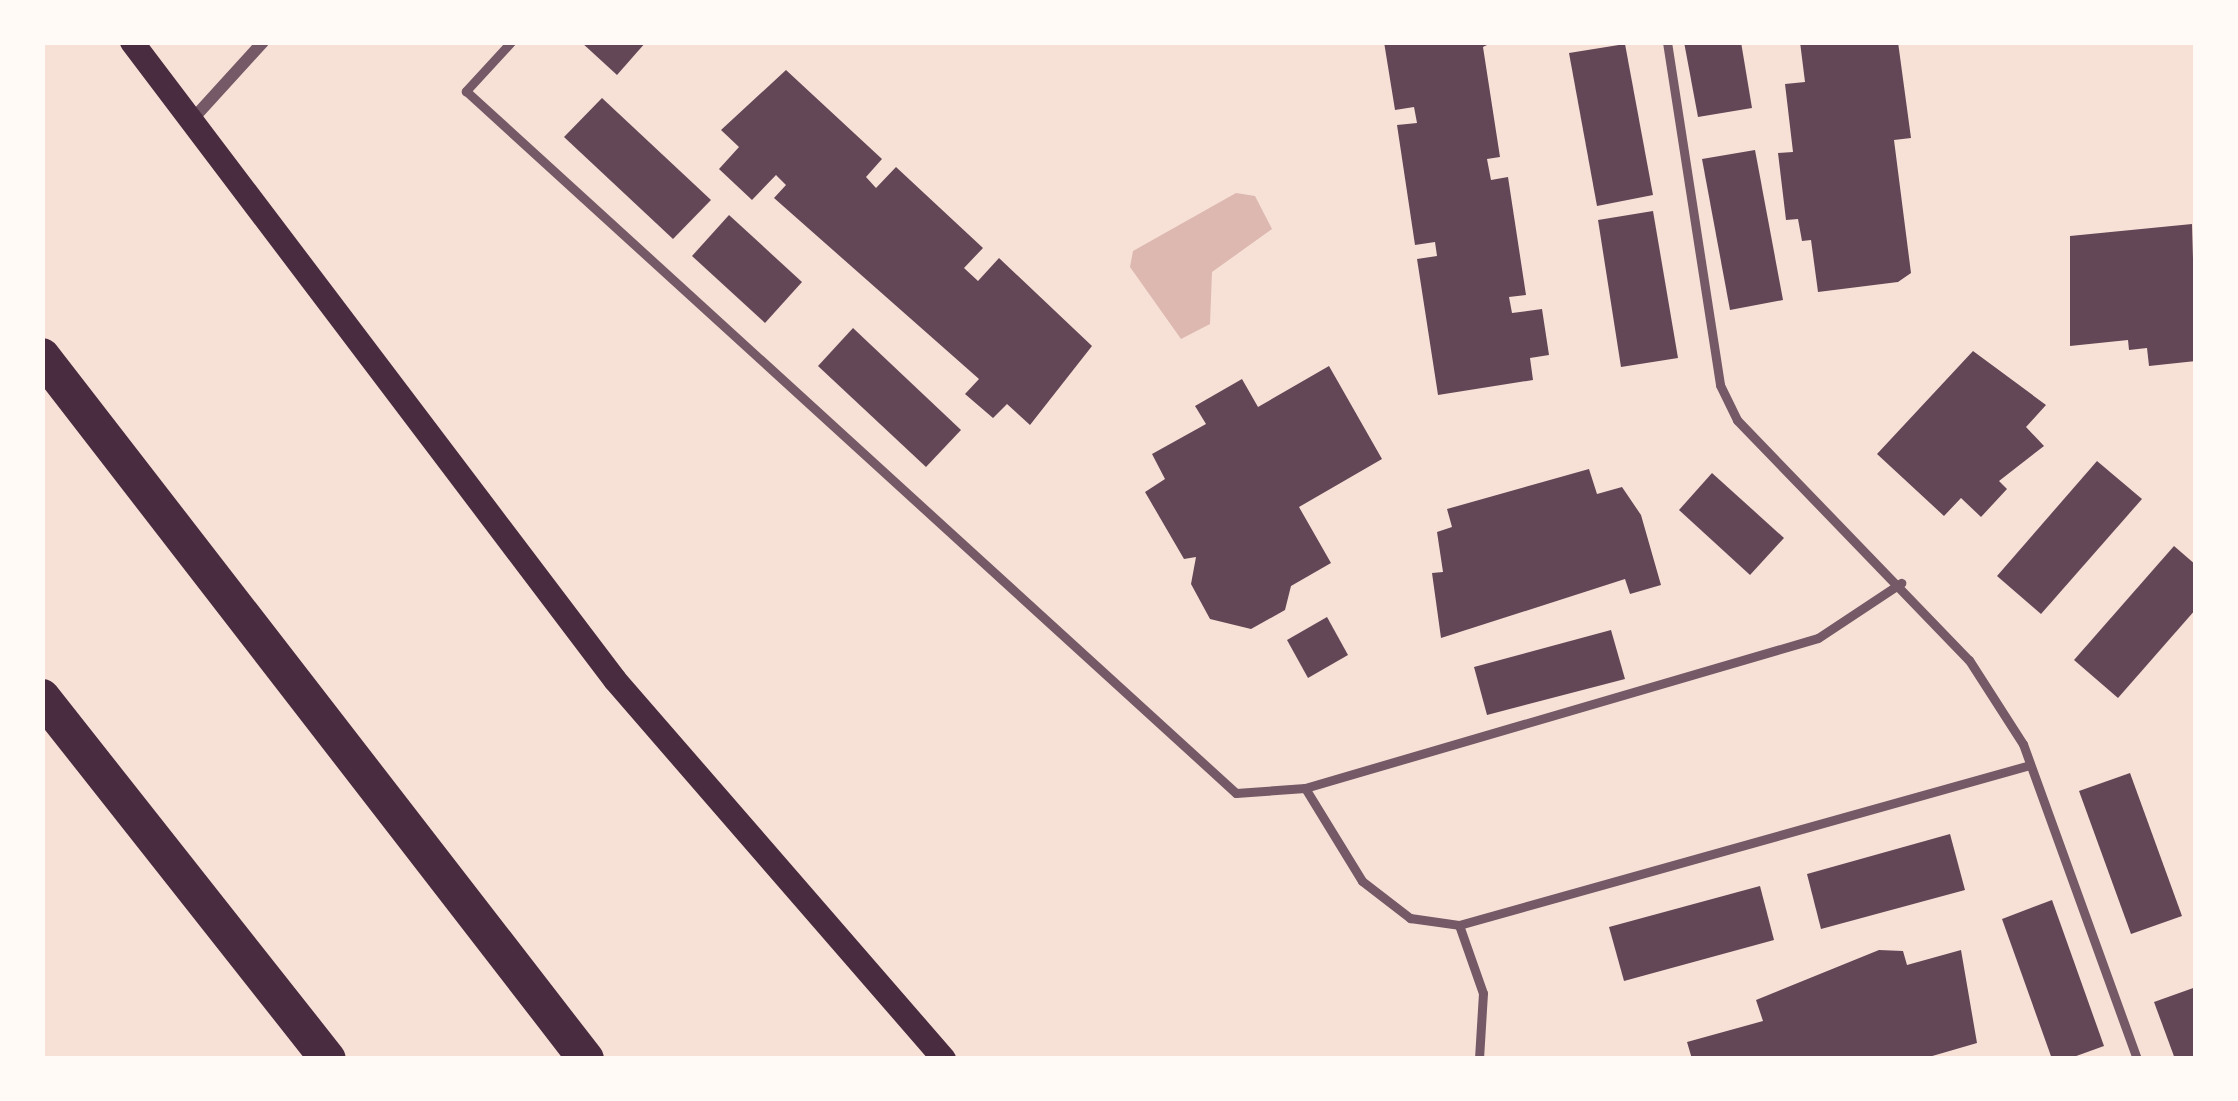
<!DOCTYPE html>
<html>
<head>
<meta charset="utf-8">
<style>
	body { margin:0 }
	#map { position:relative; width:2238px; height:1101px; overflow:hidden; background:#f7e1d7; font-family:"Archivo Narrow",sans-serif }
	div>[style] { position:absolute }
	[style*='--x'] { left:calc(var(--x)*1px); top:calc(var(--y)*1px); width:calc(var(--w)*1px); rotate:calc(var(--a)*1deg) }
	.water>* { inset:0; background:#dcb8b0 }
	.building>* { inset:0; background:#644757 }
	.service>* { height:9px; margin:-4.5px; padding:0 4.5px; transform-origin:4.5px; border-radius:4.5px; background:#755966 }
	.minor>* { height:12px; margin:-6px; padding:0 6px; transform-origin:6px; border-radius:6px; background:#755966 }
	.secondary>* { height:24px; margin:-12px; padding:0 12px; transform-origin:12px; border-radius:12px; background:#4a2c40 }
	.motorway>* { height:36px; margin:-18px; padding:0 18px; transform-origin:18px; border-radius:18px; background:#4a2c40 }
	span { translate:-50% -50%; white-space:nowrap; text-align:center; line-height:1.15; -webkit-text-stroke:12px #fffaf5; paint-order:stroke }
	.frame { position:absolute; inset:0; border:45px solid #fffaf5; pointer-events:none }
</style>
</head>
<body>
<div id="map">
	<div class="water">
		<div style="clip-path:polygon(1236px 193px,1255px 196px,1272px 229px,1212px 272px,1210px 324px,1181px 339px,1130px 267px,1133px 251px)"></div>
	</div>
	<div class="building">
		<div style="clip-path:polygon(581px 42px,646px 42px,617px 75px)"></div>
		<div style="clip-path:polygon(1384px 42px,1493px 42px,1483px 47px,1500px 157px,1487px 159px,1491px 180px,1508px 177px,1526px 295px,1509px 297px,1512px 313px,1542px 309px,1549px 355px,1530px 358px,1533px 380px,1438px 395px,1417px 259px,1437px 256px,1435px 242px,1415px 245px,1397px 125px,1417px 123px,1414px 107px,1395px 110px)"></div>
		<div style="clip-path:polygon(1684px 42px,1741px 42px,1752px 108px,1698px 117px)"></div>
		<div style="clip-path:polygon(1800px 42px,1898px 42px,1911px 138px,1894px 140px,1911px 273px,1898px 282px,1818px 292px,1811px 240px,1802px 241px,1798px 219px,1786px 220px,1778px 153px,1793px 152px,1785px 84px,1805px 82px)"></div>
		<div style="clip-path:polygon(1625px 44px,1653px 195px,1597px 206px,1569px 53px)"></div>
		<div style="clip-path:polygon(786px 70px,882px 159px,866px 177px,876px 188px,896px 167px,983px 248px,964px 268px,978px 281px,999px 258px,1092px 346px,1030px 425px,1007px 404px,993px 418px,965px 394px,979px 379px,774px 198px,786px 185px,776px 175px,752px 200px,719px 169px,739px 147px,721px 130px)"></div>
		<div style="clip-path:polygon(602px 98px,711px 200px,673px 239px,564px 137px)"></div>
		<div style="clip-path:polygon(1755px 150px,1783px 300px,1730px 310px,1702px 159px)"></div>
		<div style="clip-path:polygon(1653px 211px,1678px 358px,1621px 367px,1598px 220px)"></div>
		<div style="clip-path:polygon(729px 215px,802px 282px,765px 323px,692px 256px)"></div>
		<div style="clip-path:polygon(2192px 224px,2196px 361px,2149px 366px,2147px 348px,2129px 350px,2128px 340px,2070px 346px,2070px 236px)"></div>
		<div style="clip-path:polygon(853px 328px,961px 430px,926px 467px,818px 366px)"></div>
		<div style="clip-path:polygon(1973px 351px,2046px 405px,2026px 427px,2044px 446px,1999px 481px,2007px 489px,1981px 517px,1961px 498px,1944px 516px,1877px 454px)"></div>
		<div style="clip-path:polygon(1329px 366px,1382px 459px,1299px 507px,1331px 563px,1291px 586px,1285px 610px,1251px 629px,1210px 619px,1191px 584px,1196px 557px,1184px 559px,1145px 492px,1165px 479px,1152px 454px,1206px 424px,1195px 406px,1242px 379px,1258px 407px)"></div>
		<div style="clip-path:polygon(2097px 461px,2142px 499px,2041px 614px,1997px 576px)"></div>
		<div style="clip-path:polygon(1589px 469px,1597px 494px,1622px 487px,1641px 515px,1661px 585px,1630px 594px,1625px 579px,1441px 638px,1432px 573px,1443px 572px,1437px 532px,1452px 527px,1447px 509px)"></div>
		<div style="clip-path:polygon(1712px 473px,1784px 538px,1750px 575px,1679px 510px)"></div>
		<div style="clip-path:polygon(2174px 546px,2196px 565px,2196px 609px,2118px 698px,2074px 660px)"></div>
		<div style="clip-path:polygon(1327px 617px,1348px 655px,1308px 678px,1287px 640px)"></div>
		<div style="clip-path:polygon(1611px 630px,1625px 679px,1487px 715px,1474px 667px)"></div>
		<div style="clip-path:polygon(2130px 773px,2182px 916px,2131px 934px,2079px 791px)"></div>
		<div style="clip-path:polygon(1950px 834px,1965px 890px,1821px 929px,1807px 874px)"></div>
		<div style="clip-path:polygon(1760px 886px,1774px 940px,1624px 981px,1609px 927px)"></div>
		<div style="clip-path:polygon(2052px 900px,2104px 1046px,2068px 1059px,2052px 1059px,2002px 919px)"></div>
		<div style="clip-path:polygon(1879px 950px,1903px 951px,1907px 965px,1961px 950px,1977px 1043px,1922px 1059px,1692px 1059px,1687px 1042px,1763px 1021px,1756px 1000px)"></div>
		<div style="clip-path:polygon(2196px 987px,2196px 1059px,2175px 1059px,2154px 1002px)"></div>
	</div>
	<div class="service">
		<div style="--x:511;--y:42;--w:67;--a:132.6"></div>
		<div style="--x:466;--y:91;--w:1042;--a:42.36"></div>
		<div style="--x:1236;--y:793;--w:69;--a:-4.1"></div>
		<div style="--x:1305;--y:788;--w:534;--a:-16.3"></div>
		<div style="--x:1818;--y:638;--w:100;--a:-33.5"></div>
		<div style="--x:1667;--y:42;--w:347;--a:81.2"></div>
		<div style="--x:1720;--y:385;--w:39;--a:64"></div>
		<div style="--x:1737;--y:420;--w:334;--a:46"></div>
		<div style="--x:1969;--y:660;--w:100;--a:57.3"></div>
		<div style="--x:2023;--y:744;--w:335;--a:70.1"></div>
		<div style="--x:1305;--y:788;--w:109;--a:58.5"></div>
		<div style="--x:1362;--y:881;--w:61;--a:37.6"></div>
		<div style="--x:1410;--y:918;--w:49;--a:8.1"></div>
		<div style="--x:1459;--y:925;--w:72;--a:70.6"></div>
		<div style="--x:1483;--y:993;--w:66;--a:93.5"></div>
		<div style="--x:1459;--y:925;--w:593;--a:-15.65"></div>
	</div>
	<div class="minor">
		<div style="--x:191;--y:121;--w:107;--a:-47.7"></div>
	</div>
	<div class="secondary">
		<div style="--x:132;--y:42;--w:800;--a:52.87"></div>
		<div style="--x:615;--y:680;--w:502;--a:49.04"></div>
	</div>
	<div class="motorway">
		<div style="--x:42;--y:356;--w:889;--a:52.27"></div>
		<div style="--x:42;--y:697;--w:461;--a:51.7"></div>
	</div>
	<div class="frame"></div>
</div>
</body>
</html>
